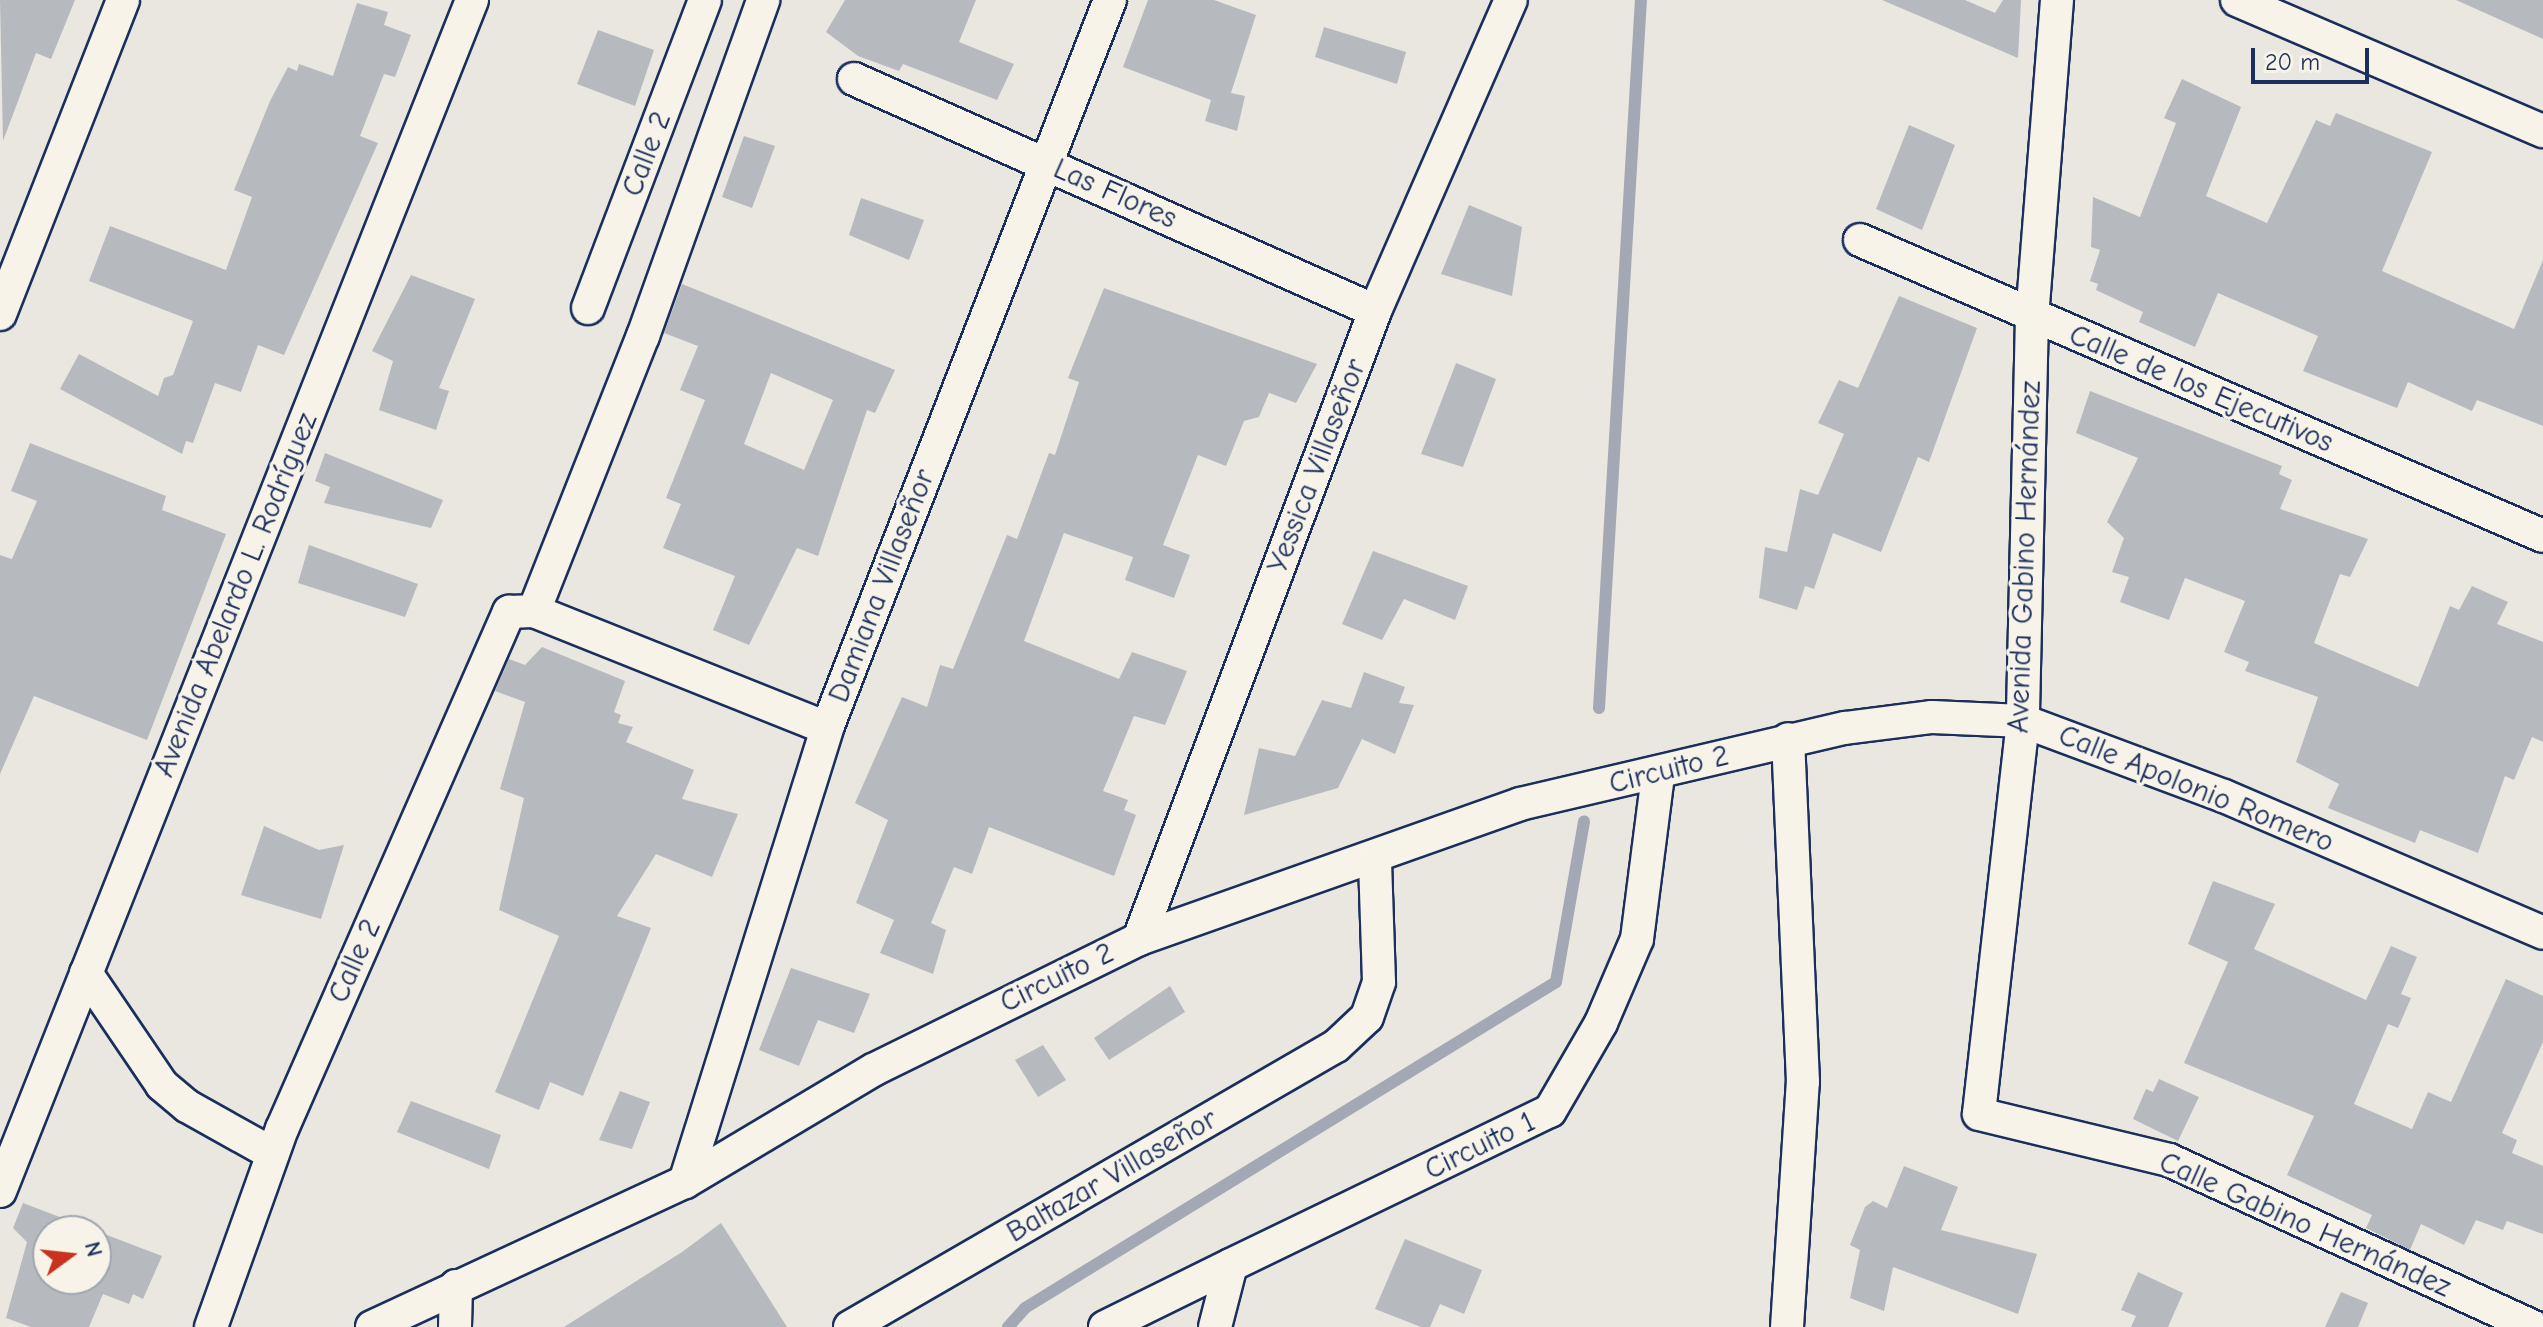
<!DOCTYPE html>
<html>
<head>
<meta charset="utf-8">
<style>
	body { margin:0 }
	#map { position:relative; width:2543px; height:1327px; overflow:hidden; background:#eae7e0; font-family:"Comic Neue",sans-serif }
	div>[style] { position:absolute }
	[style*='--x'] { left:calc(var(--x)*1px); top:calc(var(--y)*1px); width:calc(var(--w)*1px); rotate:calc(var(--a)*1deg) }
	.stream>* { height:12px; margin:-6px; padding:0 6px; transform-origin:6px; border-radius:6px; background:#a3a8b4 }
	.building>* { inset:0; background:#b6babf }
	.roads { filter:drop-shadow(2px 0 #1b2f5e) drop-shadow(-2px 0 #1b2f5e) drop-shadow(0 2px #1b2f5e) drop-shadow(0 -2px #1b2f5e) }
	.minor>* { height:32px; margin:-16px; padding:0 16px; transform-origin:16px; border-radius:16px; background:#f7f3e8 }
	span { translate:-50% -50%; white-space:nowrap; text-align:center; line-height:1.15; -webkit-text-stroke:7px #f7f3e8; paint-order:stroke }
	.street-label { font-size:30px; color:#1b2f5e }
	.north { position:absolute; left:32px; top:1215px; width:80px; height:80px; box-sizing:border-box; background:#f7f3e8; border:2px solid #9fa5b1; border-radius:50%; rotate:75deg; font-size:22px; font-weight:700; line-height:32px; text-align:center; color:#1b2f5e }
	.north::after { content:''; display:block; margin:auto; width:28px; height:36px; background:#c8321e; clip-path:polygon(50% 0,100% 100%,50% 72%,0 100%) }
	.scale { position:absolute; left:2251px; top:48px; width:118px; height:36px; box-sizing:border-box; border:4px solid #1b2f5e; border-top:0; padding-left:10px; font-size:24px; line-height:28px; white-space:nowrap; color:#1b2f5e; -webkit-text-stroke:6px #f7f3e8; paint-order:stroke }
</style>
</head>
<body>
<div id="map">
	<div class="stream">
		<div style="--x:1599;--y:708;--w:709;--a:-86.61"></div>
		<div style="--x:1008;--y:1327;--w:25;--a:-48"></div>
		<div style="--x:1025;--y:1308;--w:623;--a:-31.55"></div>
		<div style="--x:1556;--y:982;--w:163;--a:-80.1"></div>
	</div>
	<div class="building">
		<div style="clip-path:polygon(0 0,75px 0,51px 59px,36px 53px,3px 141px)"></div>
		<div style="clip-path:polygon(845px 0,976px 0,959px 42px,1014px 64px,997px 100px,903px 64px,899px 71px,858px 56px,826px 32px)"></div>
		<div style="clip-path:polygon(1148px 0,1214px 0,1256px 15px,1231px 93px,1245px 96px,1237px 131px,1205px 121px,1211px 100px,1123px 67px)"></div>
		<div style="clip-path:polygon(1882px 0,1965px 0,1995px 13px,2003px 0,2021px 0,2018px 58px)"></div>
		<div style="clip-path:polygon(2456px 0,2543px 0,2543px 39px)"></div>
		<div style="clip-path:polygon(357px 3px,388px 12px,384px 25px,411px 35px,395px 77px,384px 74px,360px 136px,378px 143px,284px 355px,258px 345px,241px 392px,215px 383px,193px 443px,186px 441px,182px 454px,60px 389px,79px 354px,158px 396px,164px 378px,173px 375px,193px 321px,89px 281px,110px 226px,226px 270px,252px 197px,234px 190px,270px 101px,288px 67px,297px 71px,299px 64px,333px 76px)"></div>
		<div style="clip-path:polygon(1324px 27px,1406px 52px,1397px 84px,1315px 57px)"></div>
		<div style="clip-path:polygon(598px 30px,654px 50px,635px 106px,577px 84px)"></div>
		<div style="clip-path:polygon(2182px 79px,2241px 107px,2206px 196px,2267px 223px,2316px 120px,2330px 126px,2336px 113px,2432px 152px,2382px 271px,2514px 329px,2543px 260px,2543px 426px,2477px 400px,2472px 411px,2408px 382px,2397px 408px,2303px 371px,2318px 336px,2218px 293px,2195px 347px,2139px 322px,2143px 312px,2096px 290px,2098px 284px,2090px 281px,2100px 250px,2091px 247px,2093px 197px,2140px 217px,2176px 123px,2164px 118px)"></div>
		<div style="clip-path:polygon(1909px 125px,1955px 145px,1922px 230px,1876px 209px)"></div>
		<div style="clip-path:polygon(744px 136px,775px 146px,752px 208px,722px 197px)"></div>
		<div style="clip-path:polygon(861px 198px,924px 220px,909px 260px,849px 235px)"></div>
		<div style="clip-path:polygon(1469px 205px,1522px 227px,1512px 296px,1441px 274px)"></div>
		<div style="clip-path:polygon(411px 275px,475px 299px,439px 388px,449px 391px,436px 430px,379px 410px,393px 361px,372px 351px)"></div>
		<div style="clip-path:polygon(evenodd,682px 284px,895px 370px,875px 413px,867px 410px,818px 556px,797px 548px,749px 645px,713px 630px,735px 576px,663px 548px,681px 504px,666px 498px,705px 400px,680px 390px,698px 346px,664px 333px,682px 284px,771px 373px,833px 400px,804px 470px,744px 444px,771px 373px)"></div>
		<div style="clip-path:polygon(1104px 288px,1317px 364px,1296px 403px,1269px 393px,1259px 417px,1244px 421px,1226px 466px,1198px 455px,1163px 545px,1190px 555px,1174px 598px,1125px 580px,1133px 557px,1064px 533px,1024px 641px,1119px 679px,1132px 652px,1187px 671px,1165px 725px,1134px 716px,1103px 791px,1128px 800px,1124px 810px,1136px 815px,1114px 876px,989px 827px,972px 874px,954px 867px,931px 923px,946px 930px,933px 974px,880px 953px,894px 920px,856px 903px,888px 820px,855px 803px,902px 697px,927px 707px,940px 665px,953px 669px,1007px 535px,1017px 539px,1049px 453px,1055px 455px,1079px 382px,1068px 378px)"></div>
		<div style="clip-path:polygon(1899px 296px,1977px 328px,1929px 462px,1918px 457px,1881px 552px,1833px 533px,1814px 589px,1805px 586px,1797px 610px,1759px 598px,1765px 547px,1787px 552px,1800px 489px,1818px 495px,1844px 434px,1818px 423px,1839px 380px,1858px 388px)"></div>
		<div style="clip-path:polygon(1456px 363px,1496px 379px,1463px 467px,1421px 454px)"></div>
		<div style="clip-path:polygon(2090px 391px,2282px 466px,2279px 474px,2292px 480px,2280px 509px,2368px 539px,2350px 577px,2340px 574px,2314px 643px,2418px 687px,2450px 606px,2459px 610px,2472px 586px,2508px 602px,2497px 624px,2543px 642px,2543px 742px,2532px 737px,2514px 780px,2505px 776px,2478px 853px,2420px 830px,2415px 843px,2328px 808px,2339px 784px,2296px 762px,2318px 697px,2245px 671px,2249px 662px,2224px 652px,2245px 601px,2185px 578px,2169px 620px,2120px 602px,2129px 577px,2112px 572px,2124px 538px,2107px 522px,2138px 458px,2076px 433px)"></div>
		<div style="clip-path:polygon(30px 443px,166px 496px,162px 510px,226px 534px,147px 740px,34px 696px,0 774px,0 555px,12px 559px,37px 501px,11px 491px)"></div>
		<div style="clip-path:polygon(325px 453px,443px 500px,431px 528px,324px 503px,330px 487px,315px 481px)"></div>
		<div style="clip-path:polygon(309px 545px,418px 584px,405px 617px,298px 583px)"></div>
		<div style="clip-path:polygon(1373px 551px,1468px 586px,1455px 620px,1404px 599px,1382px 640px,1342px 624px)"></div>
		<div style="clip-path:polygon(542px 647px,625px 681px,614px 712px,621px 715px,618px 723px,633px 727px,626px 742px,694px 770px,682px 799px,738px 814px,712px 877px,656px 854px,617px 916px,651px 928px,583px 1096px,550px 1082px,539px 1110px,495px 1092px,559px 936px,499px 910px,524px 798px,500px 789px,525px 702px,495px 691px,509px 659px,525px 665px)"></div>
		<div style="clip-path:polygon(1364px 672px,1405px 687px,1399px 703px,1414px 705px,1395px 754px,1362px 739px,1338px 788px,1244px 815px,1259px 748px,1295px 756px,1322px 700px,1351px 708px)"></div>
		<div style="clip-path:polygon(264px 826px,319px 850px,344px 845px,321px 919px,241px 895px)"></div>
		<div style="clip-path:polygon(2213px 881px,2275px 904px,2254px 949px,2366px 1000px,2391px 946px,2417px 957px,2401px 994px,2411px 998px,2398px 1028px,2388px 1024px,2354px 1104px,2412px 1129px,2428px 1092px,2451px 1102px,2506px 979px,2543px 996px,2543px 1042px,2502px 1133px,2517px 1140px,2512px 1153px,2543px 1166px,2543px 1234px,2507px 1221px,2503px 1230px,2476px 1220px,2464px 1245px,2421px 1224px,2410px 1250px,2366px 1228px,2372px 1215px,2287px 1175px,2314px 1116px,2184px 1063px,2228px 962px,2188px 944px)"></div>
		<div style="clip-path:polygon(791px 968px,870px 994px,854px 1033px,818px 1020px,799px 1066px,759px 1050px)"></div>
		<div style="clip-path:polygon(1170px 986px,1185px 1012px,1109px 1060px,1094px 1038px)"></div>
		<div style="clip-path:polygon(1043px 1045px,1066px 1080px,1038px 1097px,1015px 1060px)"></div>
		<div style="clip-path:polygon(2159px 1079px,2199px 1097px,2178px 1141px,2133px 1119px,2146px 1089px,2153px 1092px)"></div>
		<div style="clip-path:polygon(620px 1091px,650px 1102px,632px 1149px,599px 1140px)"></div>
		<div style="clip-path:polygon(411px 1101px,501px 1135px,489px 1169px,397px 1132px)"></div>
		<div style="clip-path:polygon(1904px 1166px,1958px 1187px,1941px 1230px,2037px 1254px,2018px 1314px,1893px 1267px,1884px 1311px,1850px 1298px,1860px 1250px,1850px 1245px,1865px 1207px,1873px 1201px,1887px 1208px)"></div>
		<div style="clip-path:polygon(evenodd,23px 1203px,162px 1256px,143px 1299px,133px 1294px,129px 1304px,103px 1294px,89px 1327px,31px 1327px,6px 1318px,27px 1242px,13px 1228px,23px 1203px,48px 1231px,96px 1231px,96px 1279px,48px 1279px,48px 1231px)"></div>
		<div style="clip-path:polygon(721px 1223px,787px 1327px,564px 1327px,682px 1252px)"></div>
		<div style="clip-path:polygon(1405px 1239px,1482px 1270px,1464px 1314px,1440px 1304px,1430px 1327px,1421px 1327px,1375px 1309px)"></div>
		<div style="clip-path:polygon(2138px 1272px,2183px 1293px,2168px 1327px,2131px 1327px,2136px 1316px,2121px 1310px)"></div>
		<div style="clip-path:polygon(2341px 1292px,2368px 1303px,2358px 1327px,2325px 1327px)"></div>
	</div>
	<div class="roads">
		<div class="minor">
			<div style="--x:2057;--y:0;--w:317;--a:94.5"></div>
			<div style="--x:2032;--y:316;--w:405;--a:91.3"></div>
			<div style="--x:2023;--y:721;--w:395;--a:96.4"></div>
			<div style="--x:1979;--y:1114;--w:195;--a:13.6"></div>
			<div style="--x:2169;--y:1160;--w:400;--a:24.6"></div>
			<div style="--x:2237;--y:0;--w:333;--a:23.2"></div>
			<div style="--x:854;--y:79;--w:570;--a:24"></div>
			<div style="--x:1860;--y:240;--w:744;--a:23.43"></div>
			<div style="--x:588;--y:308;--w:329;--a:-69.2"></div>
			<div style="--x:0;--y:314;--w:337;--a:-68.6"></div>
			<div style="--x:534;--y:611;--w:296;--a:-68.4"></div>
			<div style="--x:643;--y:336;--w:357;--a:-70.3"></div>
			<div style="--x:1139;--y:939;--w:671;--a:-69.4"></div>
			<div style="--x:1375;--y:311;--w:339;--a:-66.4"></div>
			<div style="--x:86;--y:973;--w:135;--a:55.8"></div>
			<div style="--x:162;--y:1085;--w:33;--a:40"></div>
			<div style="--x:187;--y:1106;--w:98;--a:29.2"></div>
			<div style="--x:685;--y:1182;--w:476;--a:-72.6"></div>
			<div style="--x:827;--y:728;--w:781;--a:-68.76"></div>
			<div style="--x:0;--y:1191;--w:1281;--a:-68.38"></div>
			<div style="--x:211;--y:1327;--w:210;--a:-70.3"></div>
			<div style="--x:282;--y:1129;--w:565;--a:-66.3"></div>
			<div style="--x:509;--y:612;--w:25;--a:-2"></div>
			<div style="--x:534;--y:611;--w:315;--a:21.8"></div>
			<div style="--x:372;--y:1327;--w:345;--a:-24.9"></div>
			<div style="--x:685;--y:1182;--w:219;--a:-30.8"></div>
			<div style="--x:873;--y:1070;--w:297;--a:-26.2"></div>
			<div style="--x:1139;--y:939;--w:404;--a:-19.5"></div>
			<div style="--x:1520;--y:804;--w:334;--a:-13.2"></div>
			<div style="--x:1845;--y:728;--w:88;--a:-7.2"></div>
			<div style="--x:1932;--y:717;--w:91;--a:2.5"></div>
			<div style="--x:2023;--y:721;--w:215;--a:20.5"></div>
			<div style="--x:2224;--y:796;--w:347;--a:23.2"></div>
			<div style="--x:455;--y:1327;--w:41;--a:-88.6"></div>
			<div style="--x:850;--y:1327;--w:561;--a:-30.04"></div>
			<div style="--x:1336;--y:1046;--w:42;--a:-43.1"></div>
			<div style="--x:1367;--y:1017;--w:37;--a:-71"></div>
			<div style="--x:1379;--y:982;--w:123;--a:-91.9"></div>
			<div style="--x:1105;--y:1327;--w:140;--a:-26.2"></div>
			<div style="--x:1215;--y:1327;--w:64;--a:-75.5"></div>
			<div style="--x:1231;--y:1265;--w:354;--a:-25.8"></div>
			<div style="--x:1550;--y:1111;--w:102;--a:-59.9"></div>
			<div style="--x:1601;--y:1023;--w:91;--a:-66.8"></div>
			<div style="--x:1637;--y:939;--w:166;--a:-82.7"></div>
			<div style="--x:1787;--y:1327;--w:246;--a:-86.3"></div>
			<div style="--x:1803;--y:1082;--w:343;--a:-92.5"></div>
		</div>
	</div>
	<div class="street-label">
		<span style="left:647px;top:154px;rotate:-69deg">Calle 2</span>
		<span style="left:1115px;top:194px;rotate:24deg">Las Flores</span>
		<span style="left:2201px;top:389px;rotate:23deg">Calle de los Ejecutivos</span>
		<span style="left:1317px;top:466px;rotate:-69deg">Yessica Villaseñor</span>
		<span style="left:2025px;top:557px;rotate:-88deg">Avenida Gabino Hernández</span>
		<span style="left:882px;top:586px;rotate:-69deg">Damiana Villaseñor</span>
		<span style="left:236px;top:595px;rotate:-68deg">Avenida Abelardo L. Rodríguez</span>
		<span style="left:1669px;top:770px;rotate:-14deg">Circuito 2</span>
		<span style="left:2196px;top:789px;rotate:22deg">Calle Apolonio Romero</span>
		<span style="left:355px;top:961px;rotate:-66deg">Calle 2</span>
		<span style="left:1057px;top:978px;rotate:-26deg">Circuito 2</span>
		<span style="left:1480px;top:1146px;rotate:-26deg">Circuito 1</span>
		<span style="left:1112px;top:1176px;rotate:-30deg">Baltazar Villaseñor</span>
		<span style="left:2305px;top:1225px;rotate:24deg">Calle Gabino Hernández</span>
	</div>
	<div class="north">N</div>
	<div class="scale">20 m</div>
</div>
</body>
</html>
